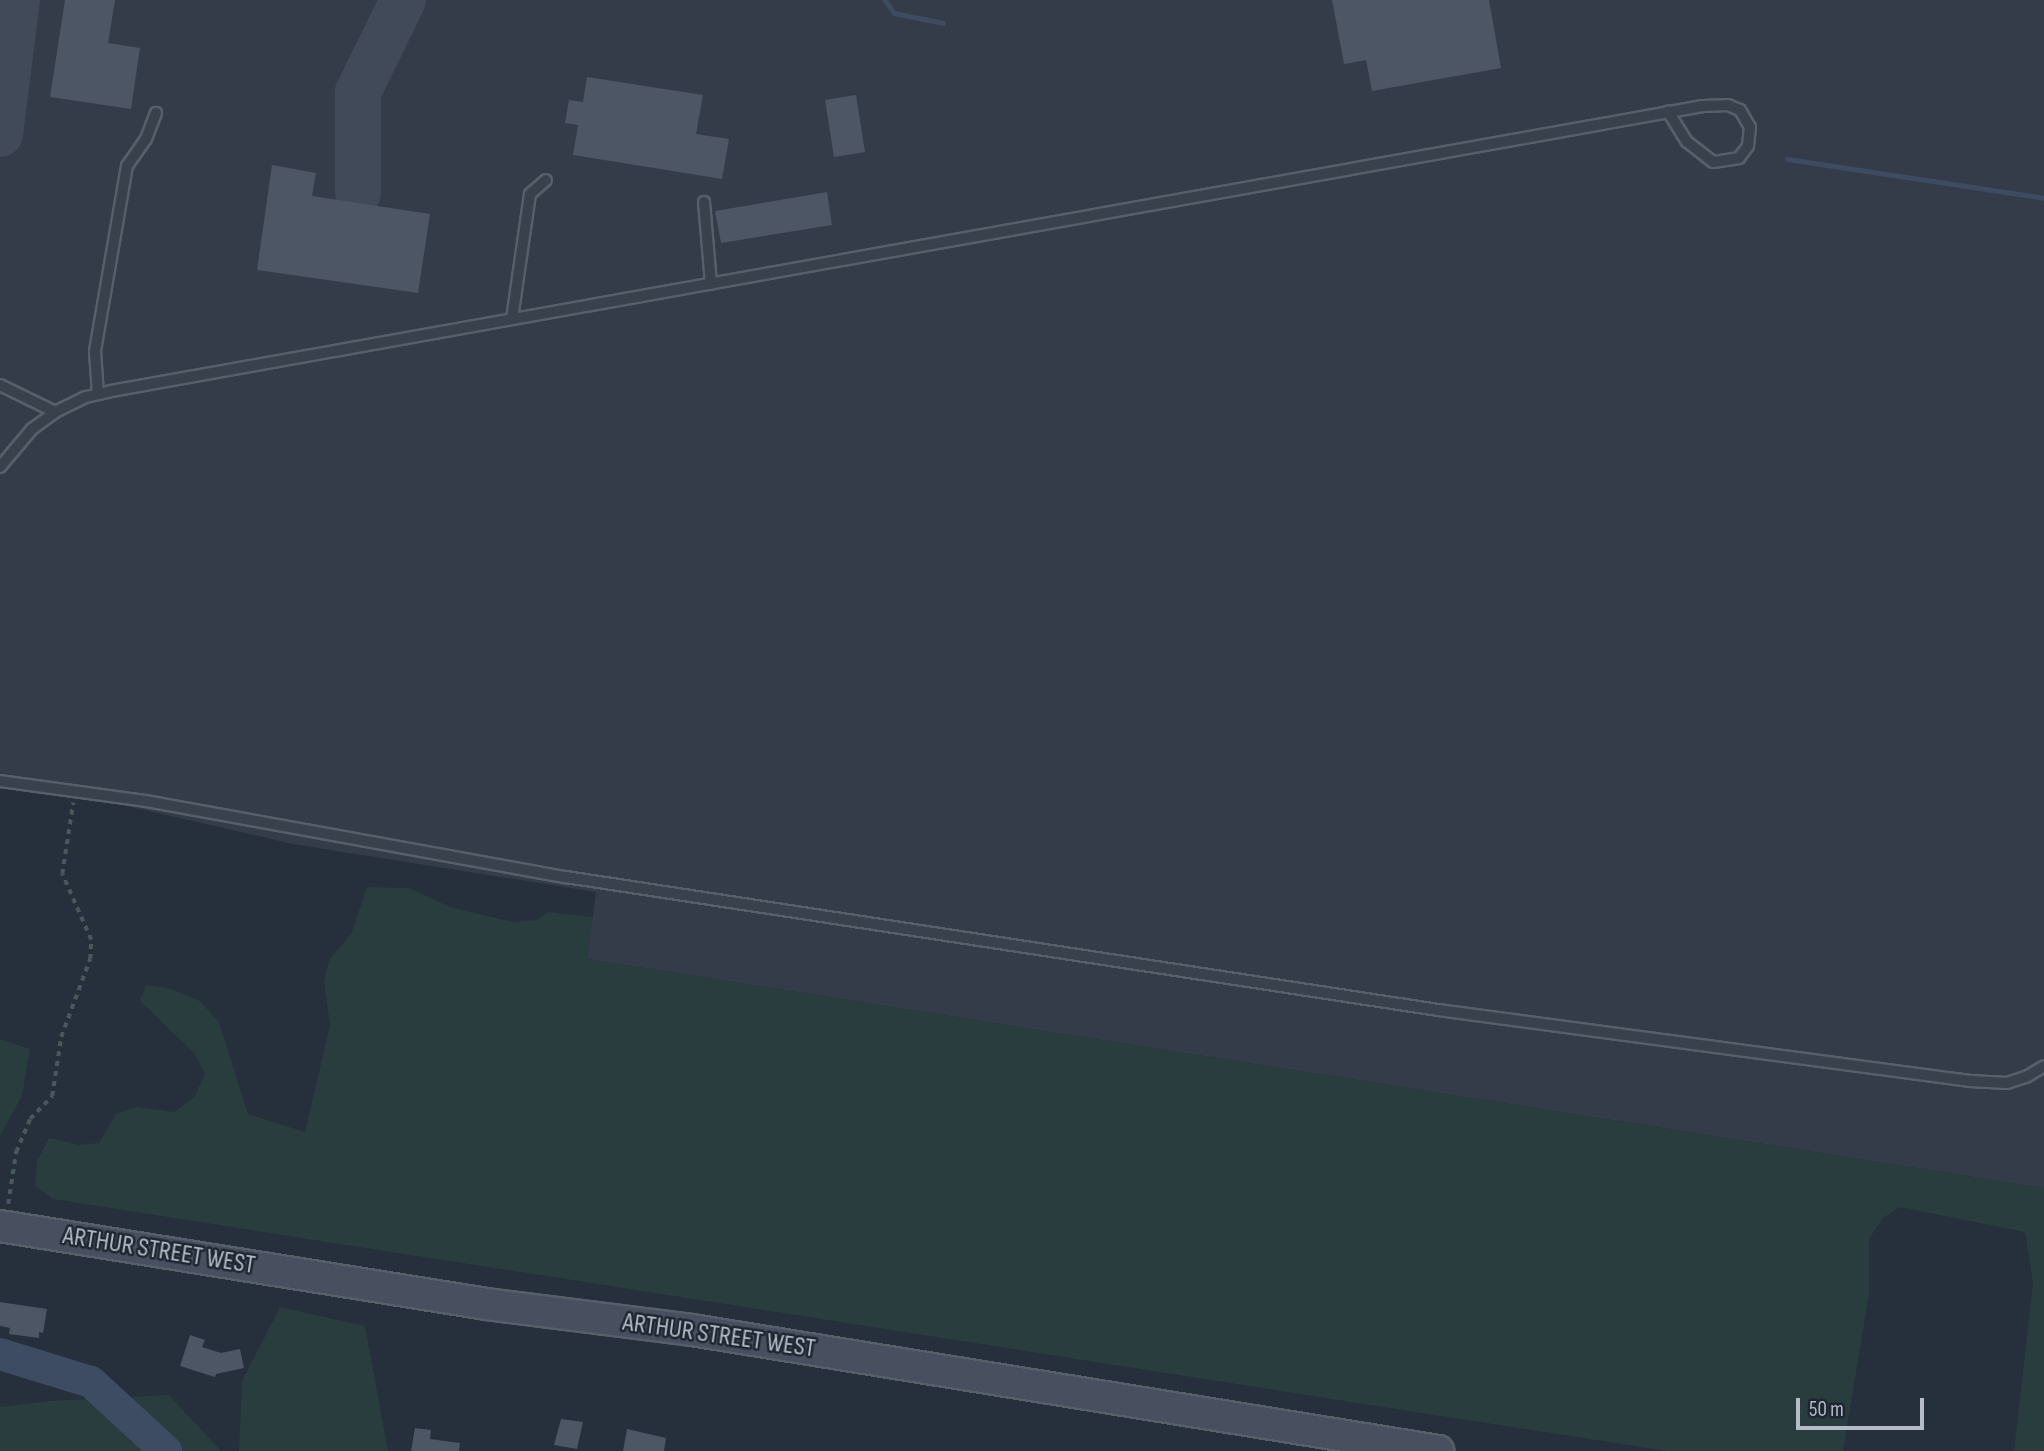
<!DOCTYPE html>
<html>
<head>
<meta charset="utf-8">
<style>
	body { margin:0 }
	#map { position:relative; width:2044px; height:1451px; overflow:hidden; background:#262f3c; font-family:"Sofia Sans Condensed",sans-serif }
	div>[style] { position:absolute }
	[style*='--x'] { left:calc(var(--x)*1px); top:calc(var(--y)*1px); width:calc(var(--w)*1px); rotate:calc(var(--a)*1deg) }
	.airport>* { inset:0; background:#343c49 }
	.green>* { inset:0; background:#293c3e }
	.stream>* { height:5px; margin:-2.5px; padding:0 2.5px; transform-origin:2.5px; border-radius:2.5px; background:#3d4c63 }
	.river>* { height:32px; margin:-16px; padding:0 16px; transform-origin:16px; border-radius:16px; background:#3d4c63 }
	.taxiway>* { height:46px; margin:-23px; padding:0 23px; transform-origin:23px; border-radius:23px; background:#414a58 }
	.building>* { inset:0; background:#4c5664 }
	.path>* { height:3.5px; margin-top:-1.75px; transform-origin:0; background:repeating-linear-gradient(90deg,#48595c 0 5px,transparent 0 10px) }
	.roads { filter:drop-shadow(2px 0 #575f6a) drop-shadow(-2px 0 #575f6a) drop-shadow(0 2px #575f6a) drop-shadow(0 -2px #575f6a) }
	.lane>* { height:10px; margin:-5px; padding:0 5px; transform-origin:5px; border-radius:5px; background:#39414c }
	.secondary>* { height:30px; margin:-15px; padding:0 15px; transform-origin:15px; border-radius:15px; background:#48505f }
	span { translate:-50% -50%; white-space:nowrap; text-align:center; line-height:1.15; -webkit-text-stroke:5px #1e2631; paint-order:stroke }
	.street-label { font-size:26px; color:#b5bcc7 }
	.scale { position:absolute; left:1796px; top:1398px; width:128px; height:32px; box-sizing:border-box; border:4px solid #b5bcc7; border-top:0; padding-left:9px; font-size:21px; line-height:24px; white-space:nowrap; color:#b5bcc7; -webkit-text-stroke:5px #1e2631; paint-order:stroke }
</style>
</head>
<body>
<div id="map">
	<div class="airport">
		<div style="clip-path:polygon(0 0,2044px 0,2044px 1188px,587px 959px,596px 892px,293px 844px,0 777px)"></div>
	</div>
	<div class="green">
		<div style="clip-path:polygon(367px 887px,409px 888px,450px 907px,513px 922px,537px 920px,548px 912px,593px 917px,587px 959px,2044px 1188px,2044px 1451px,2014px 1451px,2033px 1283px,2025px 1232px,1900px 1207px,1883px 1218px,1869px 1239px,1869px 1294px,1843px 1451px,1666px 1451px,53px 1199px,35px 1186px,37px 1161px,49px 1138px,79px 1145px,99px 1143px,116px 1114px,136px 1107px,175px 1112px,194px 1097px,205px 1074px,194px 1053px,140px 1001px,146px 985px,168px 988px,200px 1001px,219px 1022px,248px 1114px,305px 1132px,330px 1025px,324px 982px,329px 960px,351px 934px)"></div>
		<div style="clip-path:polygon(0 1039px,30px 1049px,22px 1096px,0 1136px)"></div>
		<div style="clip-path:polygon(280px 1307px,365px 1326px,388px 1451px,239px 1451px,242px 1381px)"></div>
		<div style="clip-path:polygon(169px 1395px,221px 1451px,0 1451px,0 1407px,50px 1401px)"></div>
	</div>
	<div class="stream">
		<div style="--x:885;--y:0;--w:16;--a:55"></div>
		<div style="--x:894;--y:13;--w:50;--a:11.5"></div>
		<div style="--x:1787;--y:159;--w:260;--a:8.6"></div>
	</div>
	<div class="river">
		<div style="--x:0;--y:1354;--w:95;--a:17.1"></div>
		<div style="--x:91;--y:1382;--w:102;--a:42.6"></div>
	</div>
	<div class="taxiway">
		<div style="--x:0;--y:134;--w:135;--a:-82.8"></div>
		<div style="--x:358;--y:193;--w:101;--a:-90"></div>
		<div style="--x:358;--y:92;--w:102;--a:-63.9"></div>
	</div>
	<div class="building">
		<div style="clip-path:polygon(65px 0,115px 0,108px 43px,140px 48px,131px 109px,50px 97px)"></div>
		<div style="clip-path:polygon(1332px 0,1489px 0,1501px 68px,1372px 91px,1366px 60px,1344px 64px)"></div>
		<div style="clip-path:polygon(587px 77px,703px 95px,696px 134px,729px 139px,722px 179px,573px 155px,578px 125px,565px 123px,569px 100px,583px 102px)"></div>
		<div style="clip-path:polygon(856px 95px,865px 152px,834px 157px,825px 100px)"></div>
		<div style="clip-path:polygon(272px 165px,316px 173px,312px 196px,430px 214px,418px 293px,257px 270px)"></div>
		<div style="clip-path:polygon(827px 192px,832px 225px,721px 243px,715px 211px)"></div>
		<div style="clip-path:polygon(0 1302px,47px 1309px,43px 1333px,39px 1332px,39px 1338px,9px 1334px,10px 1328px,0 1326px)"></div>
		<div style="clip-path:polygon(190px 1335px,205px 1340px,202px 1347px,221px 1353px,240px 1349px,244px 1368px,216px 1374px,215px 1377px,180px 1366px)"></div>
		<div style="clip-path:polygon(561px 1419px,583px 1422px,577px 1449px,554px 1445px)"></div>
		<div style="clip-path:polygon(415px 1428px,431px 1430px,430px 1439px,460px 1443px,459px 1451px,411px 1451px)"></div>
		<div style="clip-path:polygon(627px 1429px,666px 1438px,664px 1451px,623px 1451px)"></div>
	</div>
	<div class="path">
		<div style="--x:8;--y:1204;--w:53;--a:-81.3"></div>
		<div style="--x:16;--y:1152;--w:36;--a:-67"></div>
		<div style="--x:30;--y:1119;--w:32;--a:-46"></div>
		<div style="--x:52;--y:1096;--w:60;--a:-81.3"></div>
		<div style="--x:61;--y:1037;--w:83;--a:-69.6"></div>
		<div style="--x:90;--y:959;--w:19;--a:-87"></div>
		<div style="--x:91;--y:940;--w:72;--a:-113.7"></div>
		<div style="--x:62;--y:874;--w:72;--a:-81.2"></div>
	</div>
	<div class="roads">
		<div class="lane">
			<div style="--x:704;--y:202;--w:82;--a:85.1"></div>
			<div style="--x:512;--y:319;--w:126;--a:-81.8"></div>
			<div style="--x:530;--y:194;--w:21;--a:-41"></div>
			<div style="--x:0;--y:385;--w:61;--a:26.1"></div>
			<div style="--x:98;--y:394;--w:43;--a:-94"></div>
			<div style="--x:95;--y:351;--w:188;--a:-80.2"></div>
			<div style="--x:127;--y:166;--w:33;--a:-55"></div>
			<div style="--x:146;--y:139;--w:28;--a:-69"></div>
			<div style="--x:0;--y:467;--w:50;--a:-49.9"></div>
			<div style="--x:32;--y:429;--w:29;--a:-36"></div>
			<div style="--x:55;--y:412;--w:34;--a:-26"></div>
			<div style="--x:86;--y:397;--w:26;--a:-13"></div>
			<div style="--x:111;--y:391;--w:1617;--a:-10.15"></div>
			<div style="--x:1703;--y:106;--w:25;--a:-2"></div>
			<div style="--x:1728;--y:105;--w:13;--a:23"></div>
			<div style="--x:1740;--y:110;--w:20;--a:60"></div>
			<div style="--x:1750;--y:127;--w:19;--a:96"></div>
			<div style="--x:1748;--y:146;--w:15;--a:127"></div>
			<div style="--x:1739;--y:158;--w:26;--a:171"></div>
			<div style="--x:1713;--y:162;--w:33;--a:-142"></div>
			<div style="--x:1687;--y:142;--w:36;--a:-122"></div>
			<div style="--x:0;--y:781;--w:147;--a:7.8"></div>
			<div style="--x:146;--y:801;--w:427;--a:10.3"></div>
			<div style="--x:566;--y:877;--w:882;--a:8.67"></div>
			<div style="--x:1438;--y:1010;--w:537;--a:7.6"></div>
			<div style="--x:1970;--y:1081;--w:37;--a:3"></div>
			<div style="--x:2007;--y:1083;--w:20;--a:-18"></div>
			<div style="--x:2026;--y:1077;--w:21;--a:-31"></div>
		</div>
		<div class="secondary">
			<div style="--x:0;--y:1226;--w:492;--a:9.1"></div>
			<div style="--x:486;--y:1304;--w:208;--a:7.2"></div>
			<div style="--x:692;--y:1330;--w:756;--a:9.21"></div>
		</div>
	</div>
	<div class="street-label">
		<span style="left:159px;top:1251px;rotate:9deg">ARTHUR STREET WEST</span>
		<span style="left:719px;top:1336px;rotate:8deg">ARTHUR STREET WEST</span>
	</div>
	<div class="scale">50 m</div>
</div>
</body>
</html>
